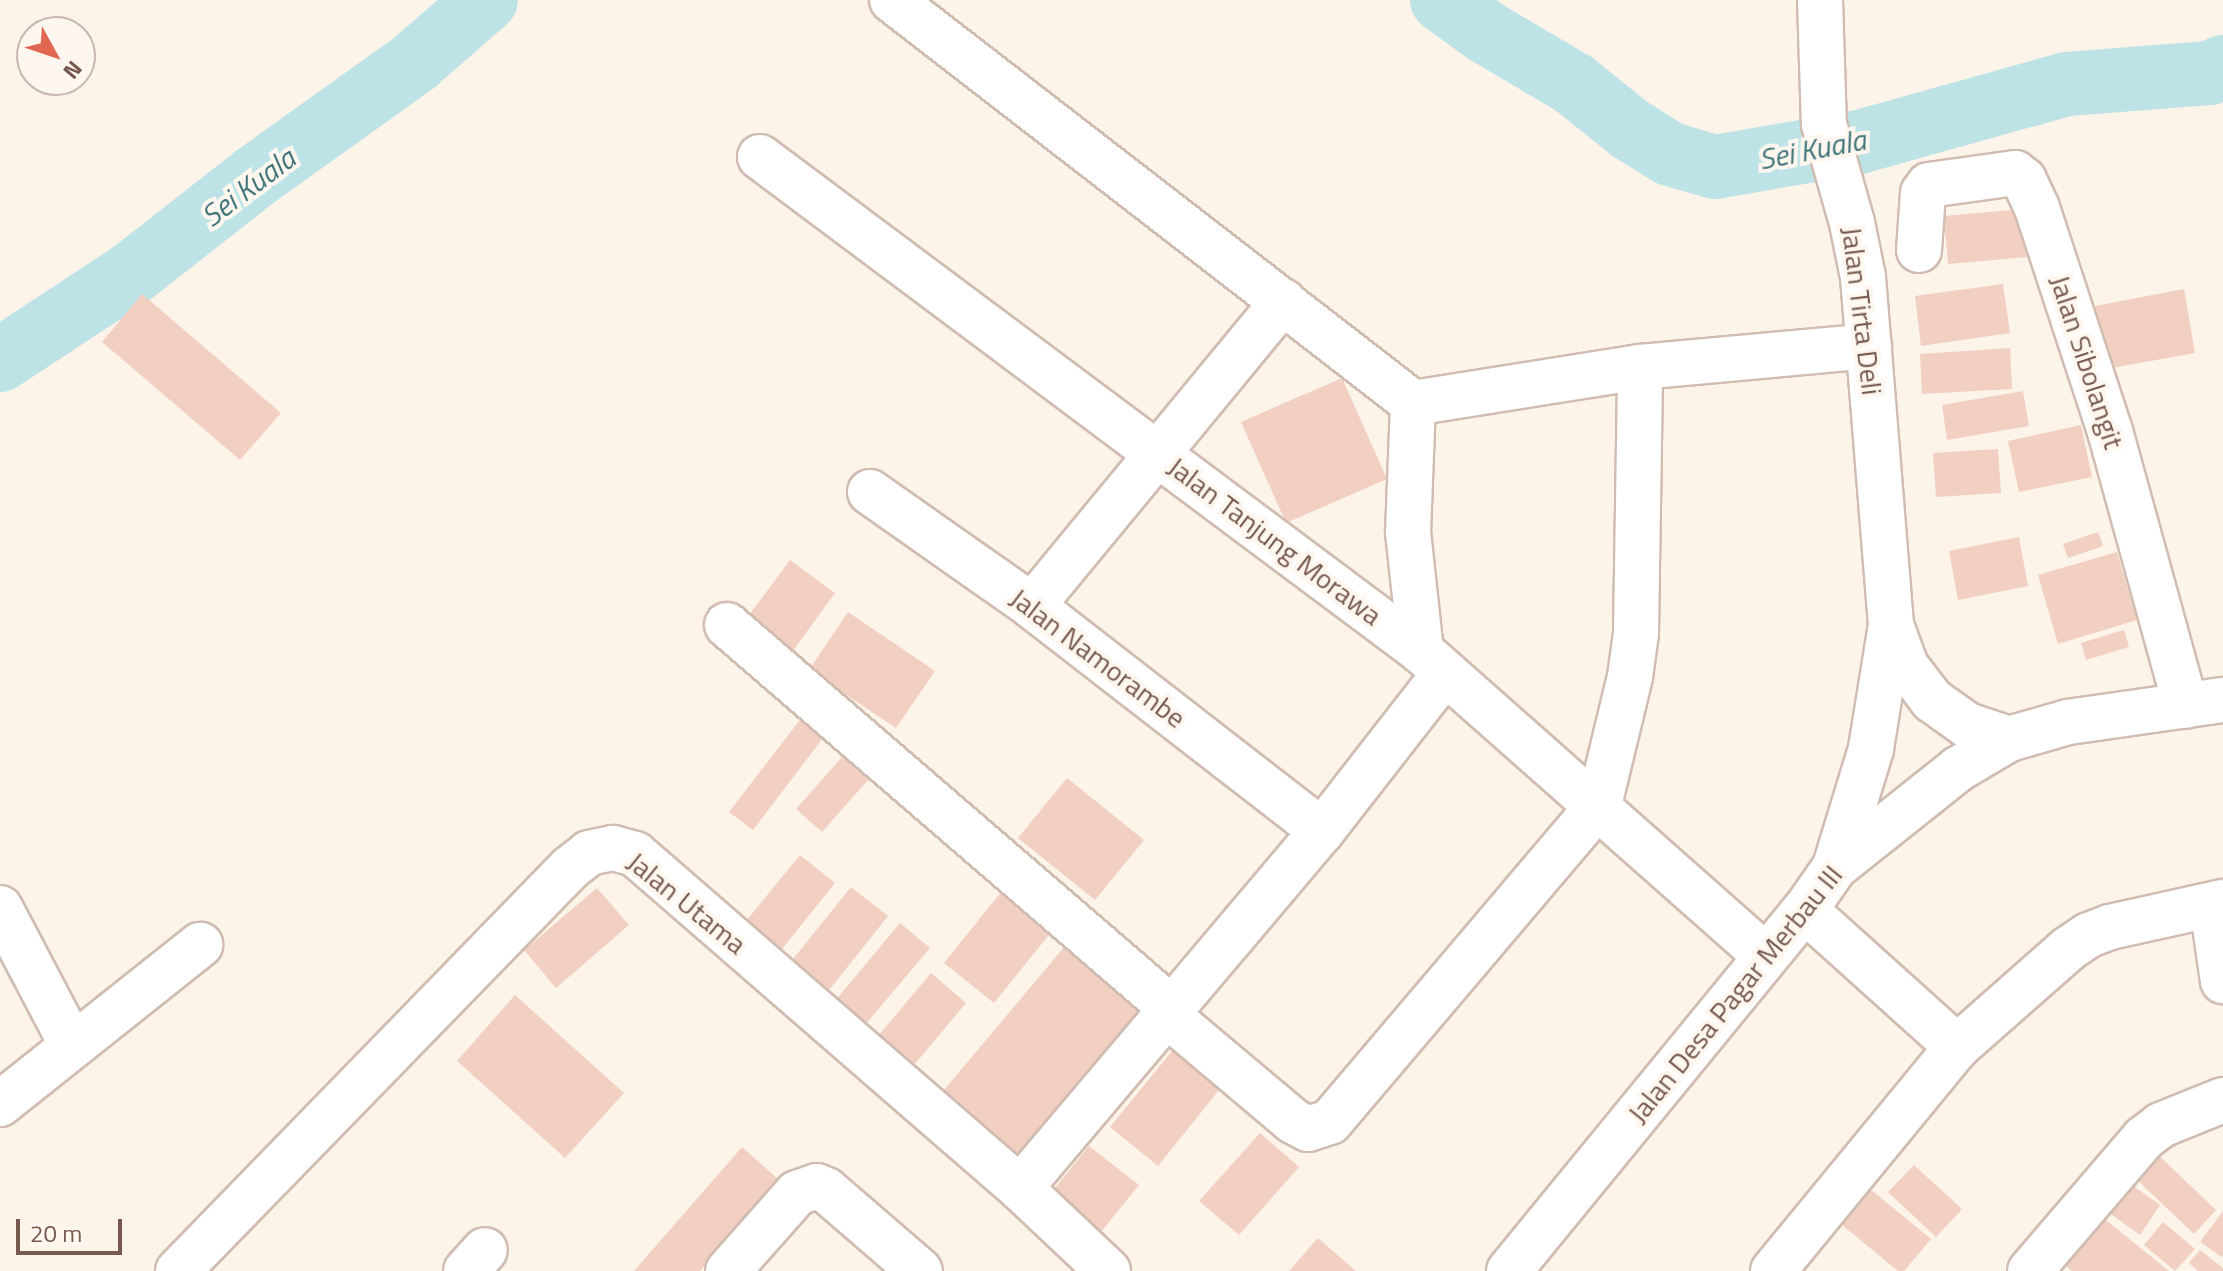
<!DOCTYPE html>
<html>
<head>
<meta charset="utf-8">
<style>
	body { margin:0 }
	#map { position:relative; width:2223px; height:1271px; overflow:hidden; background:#fcf3e9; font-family:"Titillium Web",sans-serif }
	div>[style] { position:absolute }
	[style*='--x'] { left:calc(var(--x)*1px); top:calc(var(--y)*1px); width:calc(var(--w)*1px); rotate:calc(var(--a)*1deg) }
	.river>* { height:64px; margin:-32px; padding:0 32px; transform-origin:32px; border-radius:32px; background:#bee3e6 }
	.building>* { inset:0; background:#f1d0c2 }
	.roads { filter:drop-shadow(2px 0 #d0bcb1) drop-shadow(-2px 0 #d0bcb1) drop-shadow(0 2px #d0bcb1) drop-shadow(0 -2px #d0bcb1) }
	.minor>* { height:44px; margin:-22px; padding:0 22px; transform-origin:22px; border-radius:22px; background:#fff }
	span { translate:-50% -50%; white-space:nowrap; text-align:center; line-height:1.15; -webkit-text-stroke:8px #fef7f0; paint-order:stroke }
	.street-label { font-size:28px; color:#76584d }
	.water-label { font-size:30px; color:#41767b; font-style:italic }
	.north { position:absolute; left:16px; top:16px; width:80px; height:80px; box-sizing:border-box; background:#fef7f0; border:2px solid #c8b7af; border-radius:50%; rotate:130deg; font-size:22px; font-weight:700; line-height:32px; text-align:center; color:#76584d }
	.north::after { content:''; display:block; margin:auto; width:28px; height:36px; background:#e16753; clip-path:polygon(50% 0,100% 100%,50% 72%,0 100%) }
	.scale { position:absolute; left:16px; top:1219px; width:106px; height:36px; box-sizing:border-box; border:4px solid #76584d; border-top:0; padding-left:10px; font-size:24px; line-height:28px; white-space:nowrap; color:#76584d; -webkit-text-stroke:6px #fef7f0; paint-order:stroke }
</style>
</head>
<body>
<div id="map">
	<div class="river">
		<div style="--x:1442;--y:0;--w:54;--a:36"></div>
		<div style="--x:1486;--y:32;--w:102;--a:30.6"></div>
		<div style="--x:1574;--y:84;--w:72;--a:38.8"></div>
		<div style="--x:1630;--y:129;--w:47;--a:32"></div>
		<div style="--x:1670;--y:154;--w:47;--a:16.1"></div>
		<div style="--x:1715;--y:167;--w:146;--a:-9.8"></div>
		<div style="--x:1859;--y:142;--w:216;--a:-15.6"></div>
		<div style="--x:2067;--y:84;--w:143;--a:-4.4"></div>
		<div style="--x:2210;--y:73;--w:14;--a:-25"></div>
		<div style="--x:0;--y:360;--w:157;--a:-33.3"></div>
		<div style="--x:131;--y:274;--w:159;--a:-38.1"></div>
		<div style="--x:256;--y:176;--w:196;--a:-35.6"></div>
		<div style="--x:415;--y:62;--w:94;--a:-41.1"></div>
	</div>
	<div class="building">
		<div style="clip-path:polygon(2023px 209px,2027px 257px,1948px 264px,1944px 216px)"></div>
		<div style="clip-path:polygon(2003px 284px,2010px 333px,1921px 346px,1915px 296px)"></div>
		<div style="clip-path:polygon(2184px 289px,2195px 353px,2106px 369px,2095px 306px)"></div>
		<div style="clip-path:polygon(142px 294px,281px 413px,240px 460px,102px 342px)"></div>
		<div style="clip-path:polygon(2010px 348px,2012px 389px,1922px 394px,1920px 354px)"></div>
		<div style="clip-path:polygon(1342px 378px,1387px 479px,1286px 523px,1241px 422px)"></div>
		<div style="clip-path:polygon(2023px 391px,2029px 426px,1947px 440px,1942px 405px)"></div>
		<div style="clip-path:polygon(2081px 425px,2092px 477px,2019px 492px,2008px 441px)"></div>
		<div style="clip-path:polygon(1998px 449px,2001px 493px,1936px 497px,1933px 453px)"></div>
		<div style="clip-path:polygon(2098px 532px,2103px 546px,2068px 558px,2063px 544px)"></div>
		<div style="clip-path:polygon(2019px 537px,2028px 586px,1958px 600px,1949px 551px)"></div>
		<div style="clip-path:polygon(2117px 552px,2137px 620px,2058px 644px,2038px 575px)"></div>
		<div style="clip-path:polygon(790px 560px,835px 593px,792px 652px,747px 618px)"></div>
		<div style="clip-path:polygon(848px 612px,935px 671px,896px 728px,809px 670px)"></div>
		<div style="clip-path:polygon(2124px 630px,2129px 647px,2086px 660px,2081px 643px)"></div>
		<div style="clip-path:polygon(806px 712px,829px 730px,753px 830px,729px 812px)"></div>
		<div style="clip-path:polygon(850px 748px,876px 771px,822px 832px,796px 809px)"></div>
		<div style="clip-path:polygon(1067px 778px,1144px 840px,1095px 900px,1018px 838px)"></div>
		<div style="clip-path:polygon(800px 855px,835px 883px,778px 954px,742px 926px)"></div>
		<div style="clip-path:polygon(1006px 886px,1056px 926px,994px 1003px,944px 963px)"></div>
		<div style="clip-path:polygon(851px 887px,888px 916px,822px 999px,785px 969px)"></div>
		<div style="clip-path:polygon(597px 888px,629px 925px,556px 988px,524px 950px)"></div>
		<div style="clip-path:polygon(900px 923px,930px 948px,859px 1032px,830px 1007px)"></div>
		<div style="clip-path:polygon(1076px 933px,1161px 1004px,1024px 1167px,939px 1096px)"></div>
		<div style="clip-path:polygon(931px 973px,966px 1003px,909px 1071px,873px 1042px)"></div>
		<div style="clip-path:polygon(515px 995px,624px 1093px,565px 1158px,457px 1061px)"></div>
		<div style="clip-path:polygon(1172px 1051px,1219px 1090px,1158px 1166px,1110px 1127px)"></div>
		<div style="clip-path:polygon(1260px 1133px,1299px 1167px,1239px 1235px,1199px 1201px)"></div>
		<div style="clip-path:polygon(1089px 1146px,1139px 1185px,1096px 1238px,1046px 1199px)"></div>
		<div style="clip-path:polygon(742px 1147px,779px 1180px,700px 1271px,634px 1271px)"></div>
		<div style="clip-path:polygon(2154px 1151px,2216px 1210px,2194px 1234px,2132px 1175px)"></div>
		<div style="clip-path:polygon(1914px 1165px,1962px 1209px,1936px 1237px,1888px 1192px)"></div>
		<div style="clip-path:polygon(2126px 1181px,2160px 1205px,2140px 1235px,2105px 1210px)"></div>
		<div style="clip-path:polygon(1870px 1189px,1931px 1239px,1904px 1271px,1898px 1271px,1841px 1224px)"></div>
		<div style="clip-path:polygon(2223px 1211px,2223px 1255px,2222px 1257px,2200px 1242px)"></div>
		<div style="clip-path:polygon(2097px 1213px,2169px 1271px,2072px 1271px,2059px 1260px)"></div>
		<div style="clip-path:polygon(2163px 1222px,2195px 1249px,2175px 1271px,2144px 1245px)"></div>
		<div style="clip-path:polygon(1318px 1238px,1356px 1271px,1289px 1271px)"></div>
		<div style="clip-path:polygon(2200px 1250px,2223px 1268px,2223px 1271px,2198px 1271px,2189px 1263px)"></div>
	</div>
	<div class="roads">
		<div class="minor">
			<div style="--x:892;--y:0;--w:659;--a:37.72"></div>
			<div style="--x:1413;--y:403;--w:230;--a:-9"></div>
			<div style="--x:1640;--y:367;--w:230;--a:-5.2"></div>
			<div style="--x:1820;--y:0;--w:124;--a:88.2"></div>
			<div style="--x:1824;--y:124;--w:103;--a:74.2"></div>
			<div style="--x:1852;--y:223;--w:55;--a:78.5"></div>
			<div style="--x:1863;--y:277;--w:349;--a:85.4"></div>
			<div style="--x:1891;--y:625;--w:126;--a:99.2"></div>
			<div style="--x:1871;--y:749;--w:123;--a:107"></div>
			<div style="--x:760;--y:157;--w:825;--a:36.77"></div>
			<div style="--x:1421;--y:651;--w:460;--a:41.5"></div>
			<div style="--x:1919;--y:250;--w:57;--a:-86"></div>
			<div style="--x:1923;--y:193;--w:10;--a:-53"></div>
			<div style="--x:1929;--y:185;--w:87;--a:-7.9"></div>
			<div style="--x:2015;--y:173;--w:11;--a:38"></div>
			<div style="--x:2024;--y:180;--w:31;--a:65"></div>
			<div style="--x:2037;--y:208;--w:235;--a:71.9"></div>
			<div style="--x:2110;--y:431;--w:285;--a:74.6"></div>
			<div style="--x:1413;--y:403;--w:129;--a:92.2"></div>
			<div style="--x:1408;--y:532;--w:120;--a:83.8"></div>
			<div style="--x:870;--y:492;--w:198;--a:35.1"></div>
			<div style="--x:1032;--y:606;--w:367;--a:37.8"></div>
			<div style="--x:1032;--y:606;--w:395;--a:-50.5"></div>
			<div style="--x:727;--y:625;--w:586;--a:40.78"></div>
			<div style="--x:1891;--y:625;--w:44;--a:69.9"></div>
			<div style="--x:1906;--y:666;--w:43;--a:52.6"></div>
			<div style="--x:1932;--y:700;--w:43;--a:35.5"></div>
			<div style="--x:1967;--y:725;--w:44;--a:18.4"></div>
			<div style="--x:2212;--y:905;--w:77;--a:81.8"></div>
			<div style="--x:0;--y:908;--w:155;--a:62.3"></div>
			<div style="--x:1805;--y:910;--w:205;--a:42"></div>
			<div style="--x:1166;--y:1014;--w:166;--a:40.1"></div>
			<div style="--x:1293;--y:1121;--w:17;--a:28"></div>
			<div style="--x:1308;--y:1129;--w:23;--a:-18"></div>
			<div style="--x:1330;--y:1122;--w:416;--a:-49.7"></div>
			<div style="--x:1599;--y:805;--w:132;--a:-76.4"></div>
			<div style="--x:1630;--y:677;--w:44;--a:-82.2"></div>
			<div style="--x:1636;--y:633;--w:266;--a:-89.1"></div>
			<div style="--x:0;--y:1104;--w:256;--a:-38.5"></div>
			<div style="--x:1020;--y:1188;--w:468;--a:-49.8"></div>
			<div style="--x:1322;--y:831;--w:200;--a:-52.1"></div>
			<div style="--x:178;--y:1271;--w:562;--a:-45.79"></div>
			<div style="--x:570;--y:868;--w:24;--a:-38"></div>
			<div style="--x:589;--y:853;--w:25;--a:-12"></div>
			<div style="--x:613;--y:848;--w:23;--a:15"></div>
			<div style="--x:635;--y:854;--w:510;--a:40.94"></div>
			<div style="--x:1020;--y:1188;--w:121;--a:43.3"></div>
			<div style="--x:466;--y:1271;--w:28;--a:-48"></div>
			<div style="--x:728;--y:1271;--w:104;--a:-48.5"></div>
			<div style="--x:797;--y:1193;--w:21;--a:-19"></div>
			<div style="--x:817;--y:1186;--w:10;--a:24"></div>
			<div style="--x:826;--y:1190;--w:124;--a:40.8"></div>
			<div style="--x:1509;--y:1271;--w:467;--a:-50.7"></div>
			<div style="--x:1805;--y:910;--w:52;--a:-55.1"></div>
			<div style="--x:1835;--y:867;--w:157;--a:-38.5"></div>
			<div style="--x:1958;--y:769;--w:59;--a:-30.5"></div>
			<div style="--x:2009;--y:739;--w:61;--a:-16.1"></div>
			<div style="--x:2068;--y:722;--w:157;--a:-8.1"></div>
			<div style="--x:1773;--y:1271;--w:290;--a:-50.6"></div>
			<div style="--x:1957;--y:1047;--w:148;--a:-41.4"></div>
			<div style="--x:2068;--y:949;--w:25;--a:-34"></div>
			<div style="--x:2089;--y:935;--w:22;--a:-21"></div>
			<div style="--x:2110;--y:927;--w:116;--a:-12.5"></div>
			<div style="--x:2030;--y:1271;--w:175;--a:-49.4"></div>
			<div style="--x:2144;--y:1138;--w:21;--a:-37"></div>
			<div style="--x:2161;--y:1125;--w:67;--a:-22"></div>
		</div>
	</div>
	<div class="street-label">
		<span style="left:1862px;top:311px;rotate:83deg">Jalan Tirta Deli</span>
		<span style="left:2087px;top:362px;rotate:72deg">Jalan Sibolangit</span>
		<span style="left:1275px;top:541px;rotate:37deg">Jalan Tanjung Morawa</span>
		<span style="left:1098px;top:658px;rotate:37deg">Jalan Namorambe</span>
		<span style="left:687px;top:903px;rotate:39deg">Jalan Utama</span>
		<span style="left:1735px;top:994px;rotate:-51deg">Jalan Desa Pagar Merbau III</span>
	</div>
	<div class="water-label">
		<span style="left:1812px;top:149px;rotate:-11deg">Sei Kuala</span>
		<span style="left:248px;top:187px;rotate:-37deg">Sei Kuala</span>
	</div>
	<div class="north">N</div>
	<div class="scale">20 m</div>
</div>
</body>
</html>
